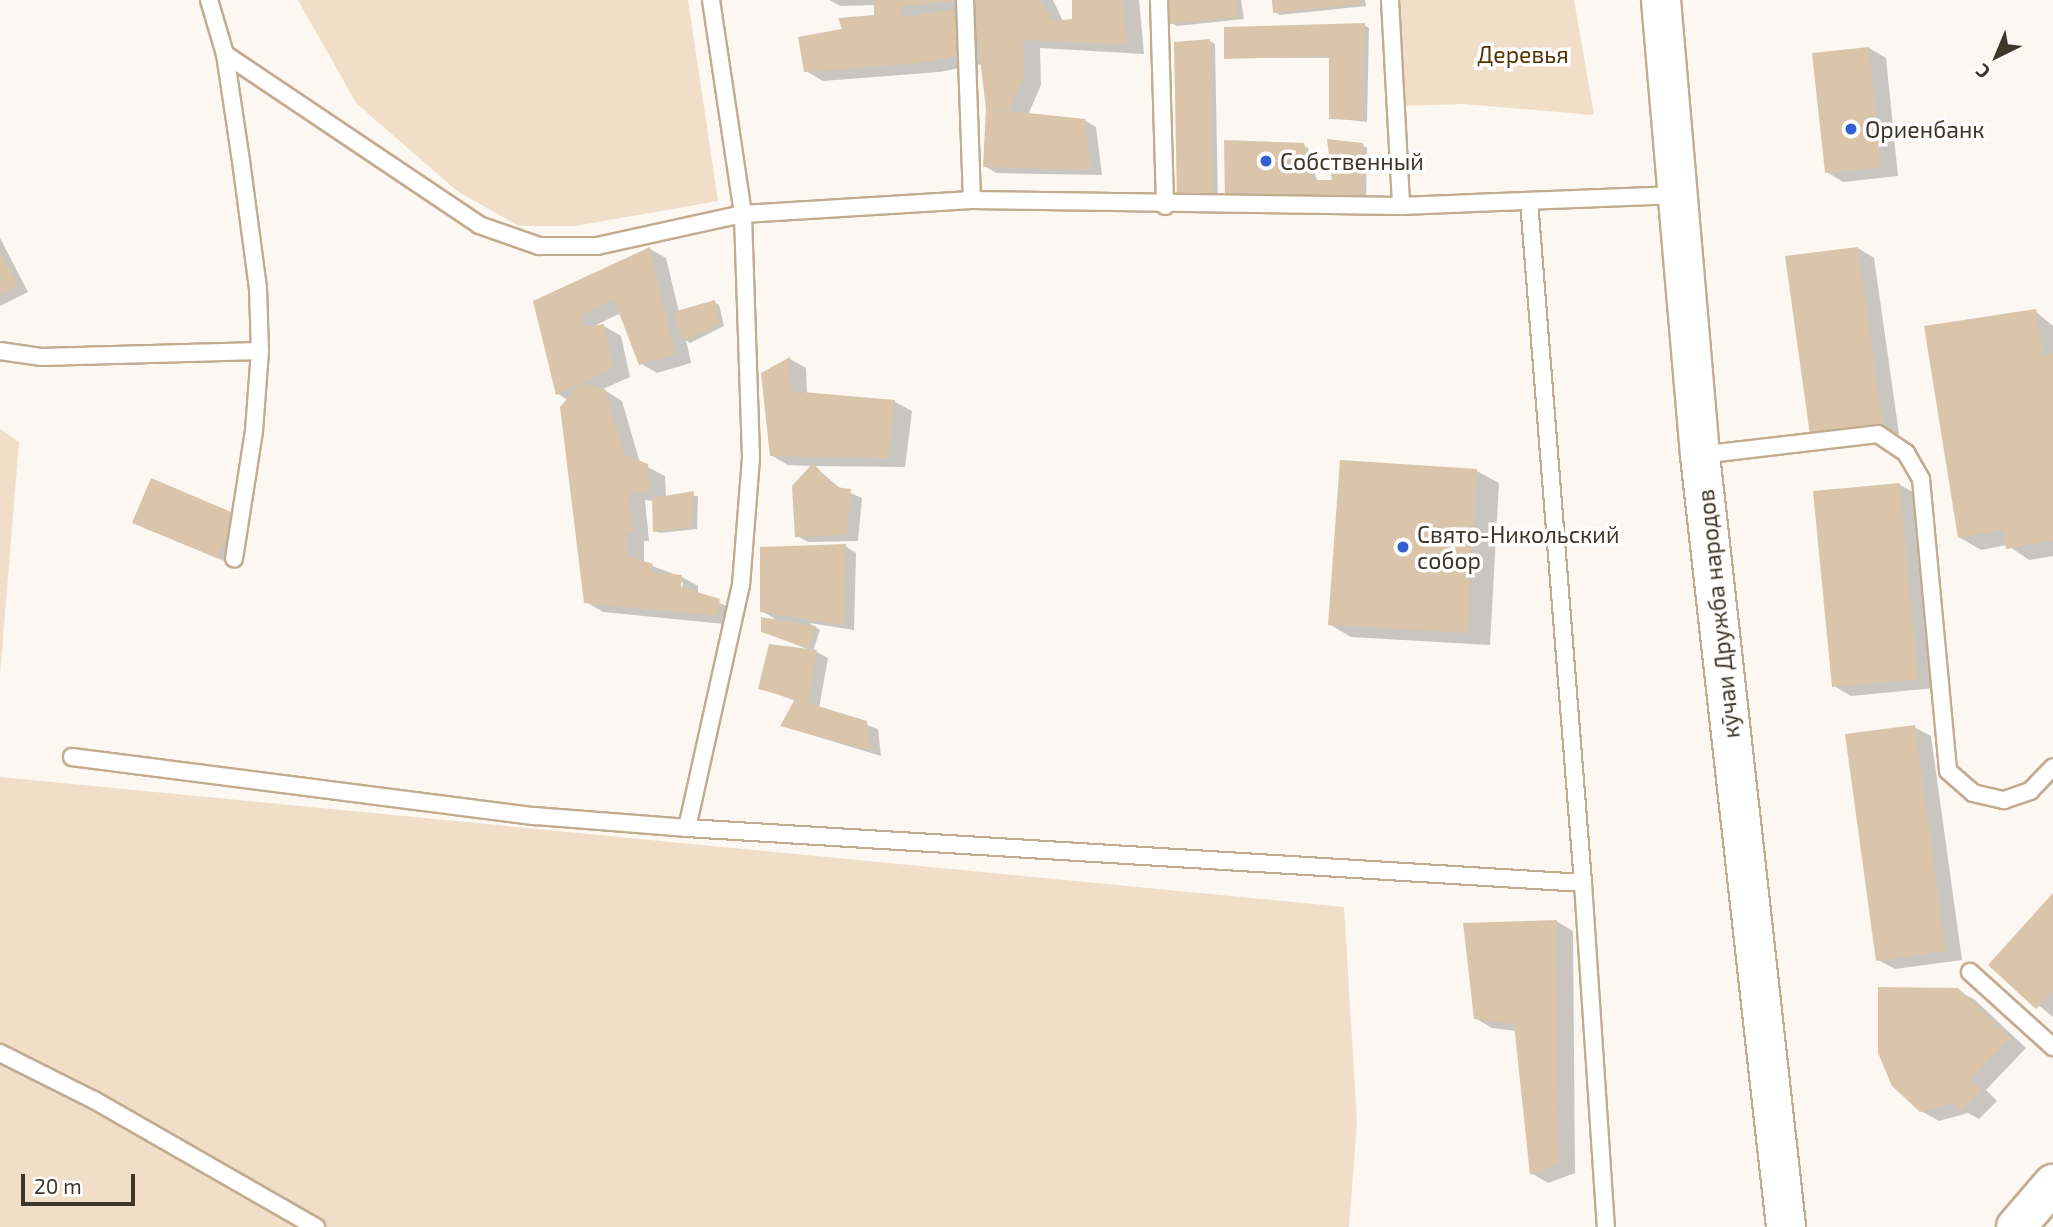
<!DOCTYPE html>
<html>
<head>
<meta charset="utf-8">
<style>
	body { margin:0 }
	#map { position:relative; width:2053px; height:1227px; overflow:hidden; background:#fcf7f1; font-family:"Exo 2",sans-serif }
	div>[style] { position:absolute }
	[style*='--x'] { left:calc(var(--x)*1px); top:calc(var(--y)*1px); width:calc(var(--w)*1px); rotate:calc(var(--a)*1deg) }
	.green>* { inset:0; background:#f1dec8 }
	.shadow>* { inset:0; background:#0003 }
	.building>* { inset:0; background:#dac5aa }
	.roads { filter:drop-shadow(2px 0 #c2ac90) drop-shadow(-2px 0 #c2ac90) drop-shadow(0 2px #c2ac90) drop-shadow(0 -2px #c2ac90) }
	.service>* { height:16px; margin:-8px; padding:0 8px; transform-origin:8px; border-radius:8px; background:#fff }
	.tertiary>* { height:38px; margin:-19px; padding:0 19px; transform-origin:19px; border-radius:19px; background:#fff }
	.secondary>* { height:38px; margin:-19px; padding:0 19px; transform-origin:19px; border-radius:19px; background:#fff }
	.dots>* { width:19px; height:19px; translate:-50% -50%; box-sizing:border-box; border:4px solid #fff; border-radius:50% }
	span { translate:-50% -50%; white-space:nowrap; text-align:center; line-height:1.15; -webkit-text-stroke:7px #fff; paint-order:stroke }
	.park-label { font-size:23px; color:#523401 }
	.poi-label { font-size:23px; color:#3f362a }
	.left { translate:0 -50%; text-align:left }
	.street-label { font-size:23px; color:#3f362a }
	.north { position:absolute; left:1962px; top:21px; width:70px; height:70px; -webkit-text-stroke:5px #fff; paint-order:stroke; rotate:223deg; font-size:19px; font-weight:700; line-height:28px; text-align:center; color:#3f362a }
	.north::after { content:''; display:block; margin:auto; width:24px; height:32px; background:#3f362a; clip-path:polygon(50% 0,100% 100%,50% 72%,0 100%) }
	.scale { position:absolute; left:21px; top:1174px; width:114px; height:32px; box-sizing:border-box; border:4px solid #3f362a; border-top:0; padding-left:9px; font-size:21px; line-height:24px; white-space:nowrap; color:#3f362a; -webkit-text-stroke:5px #fff; paint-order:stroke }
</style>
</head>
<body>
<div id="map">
	<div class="green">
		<div style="clip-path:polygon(298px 0,688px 0,718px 201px,575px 226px,519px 226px,457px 191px,356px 103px)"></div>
		<div style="clip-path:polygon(1397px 0,1574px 0,1594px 115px,1464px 104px,1401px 106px)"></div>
		<div style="clip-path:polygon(0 429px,19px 442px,0 675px)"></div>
		<div style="clip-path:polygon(0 777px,1344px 907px,1357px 1122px,1349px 1227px,0 1227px)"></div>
	</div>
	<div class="shadow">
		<div style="clip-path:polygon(evenodd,829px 0,1053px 0,1063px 21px,1073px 20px,1074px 0,1139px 0,1144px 54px,1040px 48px,1041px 85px,1028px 115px,1084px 120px,1096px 127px,1102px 175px,996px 173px,985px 166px,988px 109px,982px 64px,939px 72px,823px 81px,806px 71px,844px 31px,875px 16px,876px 5px,840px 6px,829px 0,976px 12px,977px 21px,964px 13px,976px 12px)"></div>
		<div style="clip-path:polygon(1171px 0,1241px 0,1244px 19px,1177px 26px,1172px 23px)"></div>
		<div style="clip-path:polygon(1273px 0,1365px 0,1366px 6px,1280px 15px,1275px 12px)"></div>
		<div style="clip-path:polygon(1364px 25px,1369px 28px,1367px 122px,1331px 118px,1331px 58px,1226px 58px)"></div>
		<div style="clip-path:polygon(1210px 41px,1215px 44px,1218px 204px,1183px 204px)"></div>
		<div style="clip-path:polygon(1869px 48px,1886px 58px,1898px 176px,1843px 182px,1827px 172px)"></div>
		<div style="clip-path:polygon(1303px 145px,1308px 148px,1317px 181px,1334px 181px,1362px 145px,1367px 148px,1366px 204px,1232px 204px)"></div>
		<div style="clip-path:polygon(0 238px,28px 292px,0 306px)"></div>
		<div style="clip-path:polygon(1858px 248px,1874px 258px,1899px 434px,1828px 443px)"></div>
		<div style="clip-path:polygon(evenodd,650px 249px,666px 258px,679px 312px,714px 302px,719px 305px,724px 326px,690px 343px,686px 340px,691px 363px,657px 373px,640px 363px,621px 313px,592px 327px,604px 326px,621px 336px,630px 377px,603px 389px,622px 401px,640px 463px,665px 476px,666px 497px,698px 496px,697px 529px,660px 533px,655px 531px,654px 501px,645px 500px,649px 541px,644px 541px,644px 563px,682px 577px,698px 586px,698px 594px,736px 610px,734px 625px,603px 612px,586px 602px,568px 400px,558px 394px,535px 302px,650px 249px,680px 582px,683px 582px,681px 596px,680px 582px)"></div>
		<div style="clip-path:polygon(2035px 311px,2053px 326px,2053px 556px,2029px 560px,2007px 545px,1981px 550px,1959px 537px,1926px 328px)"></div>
		<div style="clip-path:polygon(790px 359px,806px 368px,807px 394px,895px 402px,912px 411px,905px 467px,814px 466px,841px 489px,862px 498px,858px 541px,808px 542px,797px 536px,812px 466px,788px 465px,771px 455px)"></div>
		<div style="clip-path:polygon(1477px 471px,1499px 483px,1490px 645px,1351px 637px,1329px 624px)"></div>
		<div style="clip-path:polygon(1900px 485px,1917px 494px,1935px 688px,1851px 696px,1834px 686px)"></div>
		<div style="clip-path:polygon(235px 515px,229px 563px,145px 528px)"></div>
		<div style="clip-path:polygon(845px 546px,856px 553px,854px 630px,809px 623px,820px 630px,813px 651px,768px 634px,780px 622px,762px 611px)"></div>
		<div style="clip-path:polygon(817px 652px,828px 658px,819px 708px,878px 729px,881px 756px,782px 726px,796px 701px,760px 688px)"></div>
		<div style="clip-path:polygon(1914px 727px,1931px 736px,1962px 960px,1895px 969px,1878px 960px)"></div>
		<div style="clip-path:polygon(2053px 896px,2053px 1017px,1990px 965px)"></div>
		<div style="clip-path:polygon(1556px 921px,1573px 931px,1575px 1173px,1548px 1183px,1531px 1173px,1517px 1031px,1492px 1028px,1475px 1018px)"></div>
		<div style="clip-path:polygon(1957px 990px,1975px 1000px,2026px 1048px,1986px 1090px,1997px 1101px,1979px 1119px,1968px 1113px,1939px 1121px,1921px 1111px)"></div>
	</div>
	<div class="building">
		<div style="clip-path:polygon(874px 0,960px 0,901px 7px,903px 17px,961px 9px,963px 55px,921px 63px,804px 72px,798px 37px,842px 29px,838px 18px,874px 15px)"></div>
		<div style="clip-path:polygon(973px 0,1040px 0,1052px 21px,1072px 19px,1072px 0,1123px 0,1128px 45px,1023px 40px,1025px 75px,1010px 109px,990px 109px,1085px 119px,1091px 170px,983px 167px,986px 109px)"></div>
		<div style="clip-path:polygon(1169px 0,1237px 0,1239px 17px,1170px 24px)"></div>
		<div style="clip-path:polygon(1272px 0,1361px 0,1361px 4px,1273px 13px)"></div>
		<div style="clip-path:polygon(1365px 23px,1363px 120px,1329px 119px,1329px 56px,1224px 59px,1224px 27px)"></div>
		<div style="clip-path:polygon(1210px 39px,1213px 202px,1177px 203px,1174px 42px)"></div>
		<div style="clip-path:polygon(1869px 47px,1881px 167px,1825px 173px,1812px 53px)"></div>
		<div style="clip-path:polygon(1327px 139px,1363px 143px,1362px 202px,1225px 202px,1224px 140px,1304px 143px,1313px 180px,1332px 180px)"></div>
		<div style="clip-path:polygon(650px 247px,675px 354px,639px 365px,614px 300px,581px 315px,585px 327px,604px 324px,613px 367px,556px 395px,533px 301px)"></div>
		<div style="clip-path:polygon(1858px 247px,1883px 425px,1810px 435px,1785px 256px)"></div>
		<div style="clip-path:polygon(0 251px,18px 285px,0 295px)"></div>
		<div style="clip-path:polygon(715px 300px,720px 324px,684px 341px,673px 312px)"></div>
		<div style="clip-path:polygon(2036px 309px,2043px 355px,2053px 353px,2053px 541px,2006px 549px,2003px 530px,1958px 538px,1924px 326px)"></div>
		<div style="clip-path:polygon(790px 357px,791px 391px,895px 400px,888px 458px,770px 456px,761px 373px)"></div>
		<div style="clip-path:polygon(580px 383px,605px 389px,625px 455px,648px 464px,650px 492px,629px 492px,633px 532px,627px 532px,628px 556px,653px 564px,651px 572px,682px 575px,681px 587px,720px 599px,717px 616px,584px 603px,560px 407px)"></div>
		<div style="clip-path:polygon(1340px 460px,1477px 469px,1468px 633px,1328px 625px)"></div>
		<div style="clip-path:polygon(813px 463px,835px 487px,851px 489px,847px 535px,795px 537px,792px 486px)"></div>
		<div style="clip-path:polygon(151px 478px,236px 514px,217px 558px,132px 523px)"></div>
		<div style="clip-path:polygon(1900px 483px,1918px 679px,1832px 687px,1813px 491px)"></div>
		<div style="clip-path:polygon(694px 491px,692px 527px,653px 532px,652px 498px)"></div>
		<div style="clip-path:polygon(846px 544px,844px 625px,760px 612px,760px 547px)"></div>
		<div style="clip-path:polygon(761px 617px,816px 626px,808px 648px,761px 632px)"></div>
		<div style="clip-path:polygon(769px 644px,817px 650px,808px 703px,867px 721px,871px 751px,780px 726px,795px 699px,758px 689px)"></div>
		<div style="clip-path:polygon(1915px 725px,1946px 951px,1876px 961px,1845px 734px)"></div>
		<div style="clip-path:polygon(2053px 893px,2053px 991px,2036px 1009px,1988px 965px)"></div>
		<div style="clip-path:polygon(1557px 920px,1559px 1163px,1530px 1175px,1514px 1024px,1474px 1019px,1463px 923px)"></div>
		<div style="clip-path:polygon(1878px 987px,1958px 988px,2010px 1038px,1970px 1080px,1981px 1090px,1961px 1111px,1953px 1103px,1920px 1112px,1892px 1086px,1878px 1053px)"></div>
	</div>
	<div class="roads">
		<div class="service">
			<div style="--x:209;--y:0;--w:56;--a:73.5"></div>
			<div style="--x:225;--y:54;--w:108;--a:81.5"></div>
			<div style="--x:241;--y:161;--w:128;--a:82.4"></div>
			<div style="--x:258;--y:288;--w:63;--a:88.2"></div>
			<div style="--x:965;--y:0;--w:200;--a:88"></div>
			<div style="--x:972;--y:200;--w:429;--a:0.8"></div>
			<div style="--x:1401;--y:206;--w:277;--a:-2.3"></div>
			<div style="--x:1159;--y:0;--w:206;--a:88.3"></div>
			<div style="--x:1390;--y:0;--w:206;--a:86.9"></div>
			<div style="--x:225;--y:54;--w:306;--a:33.9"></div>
			<div style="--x:479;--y:225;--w:64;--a:19.3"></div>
			<div style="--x:539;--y:246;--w:58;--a:0"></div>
			<div style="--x:597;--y:246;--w:149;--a:-12.4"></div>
			<div style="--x:743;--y:214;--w:229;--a:-3.5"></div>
			<div style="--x:1529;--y:201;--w:684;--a:85.47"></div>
			<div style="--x:0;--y:351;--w:41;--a:8.3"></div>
			<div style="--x:41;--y:357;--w:219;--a:-1.6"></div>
			<div style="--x:260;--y:351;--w:80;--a:94.3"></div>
			<div style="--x:254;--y:431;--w:129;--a:98.9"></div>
			<div style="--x:1700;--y:455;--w:179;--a:-6.7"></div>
			<div style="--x:1878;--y:434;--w:34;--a:34"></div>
			<div style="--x:1906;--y:453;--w:30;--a:60"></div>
			<div style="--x:1921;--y:479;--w:293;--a:84.7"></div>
			<div style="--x:1948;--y:771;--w:33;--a:41"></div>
			<div style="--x:1973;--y:793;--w:32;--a:13"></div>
			<div style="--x:2004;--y:800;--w:28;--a:-19"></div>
			<div style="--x:2030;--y:791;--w:33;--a:-46"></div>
			<div style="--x:72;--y:757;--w:467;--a:7.3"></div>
			<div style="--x:535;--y:816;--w:152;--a:4.5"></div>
			<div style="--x:687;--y:828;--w:898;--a:3.51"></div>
			<div style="--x:1583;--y:883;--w:345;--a:86.2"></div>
			<div style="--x:687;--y:828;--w:249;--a:-77.5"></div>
			<div style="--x:741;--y:585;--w:128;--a:-85.5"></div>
			<div style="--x:751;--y:457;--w:243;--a:-91.9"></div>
			<div style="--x:743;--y:214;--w:216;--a:-98.5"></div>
			<div style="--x:1970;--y:972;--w:112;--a:42.1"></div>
			<div style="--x:0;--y:1053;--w:105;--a:26.6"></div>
			<div style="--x:94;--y:1100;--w:256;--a:29.8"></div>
		</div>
		<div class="tertiary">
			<div style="--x:2016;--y:1227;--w:57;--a:-49.3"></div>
		</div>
		<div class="secondary">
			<div style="--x:1661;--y:0;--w:457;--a:85.1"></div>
			<div style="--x:1700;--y:455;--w:777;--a:83.64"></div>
		</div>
	</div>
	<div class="dots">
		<div style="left:1851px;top:129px;background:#3360d0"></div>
		<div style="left:1266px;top:161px;background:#3360d0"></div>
		<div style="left:1403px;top:547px;background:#3360d0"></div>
	</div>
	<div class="park-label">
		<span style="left:1523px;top:54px">Деревья</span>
	</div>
	<div class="poi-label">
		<span class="left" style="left:1865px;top:129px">Ориенбанк</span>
		<span class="left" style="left:1280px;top:161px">Собственный</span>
		<span class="left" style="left:1417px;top:547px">Свято-Никольский<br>собор</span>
	</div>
	<div class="street-label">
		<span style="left:1718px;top:614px;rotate:-96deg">кӯчаи Дружба народов</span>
	</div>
	<div class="north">С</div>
	<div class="scale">20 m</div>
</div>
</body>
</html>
